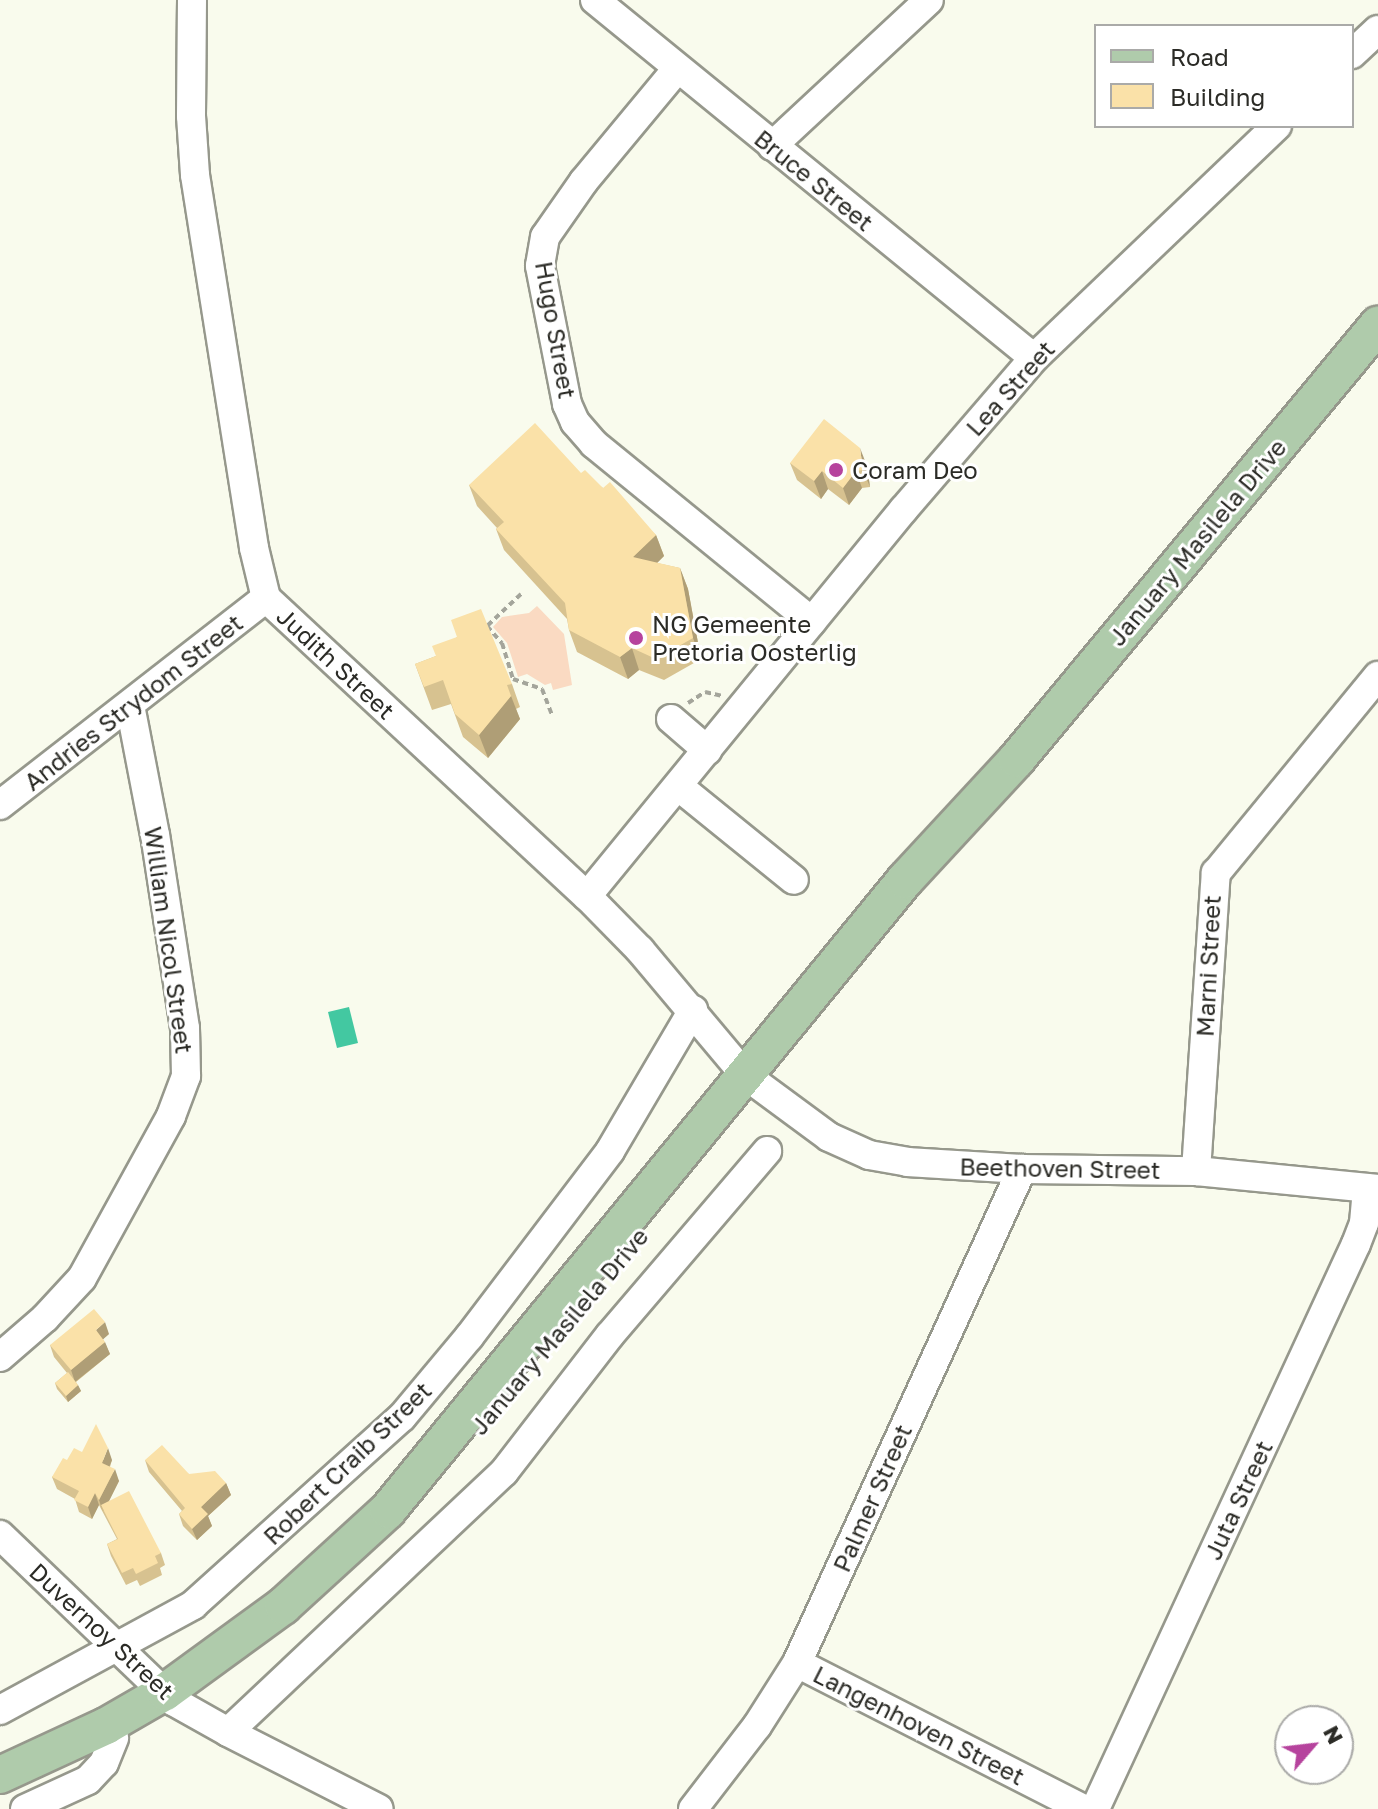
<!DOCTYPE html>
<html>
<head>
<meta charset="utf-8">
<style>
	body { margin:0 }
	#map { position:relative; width:1378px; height:1809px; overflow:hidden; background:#f9fbed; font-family:"Golos Text",sans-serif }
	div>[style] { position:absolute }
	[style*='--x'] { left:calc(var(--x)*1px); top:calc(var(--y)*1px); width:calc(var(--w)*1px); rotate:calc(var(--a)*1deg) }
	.green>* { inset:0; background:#fadac2 }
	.water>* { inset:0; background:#43c8a1 }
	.path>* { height:4px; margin-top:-2px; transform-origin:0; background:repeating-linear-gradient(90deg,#a4a59b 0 6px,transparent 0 10px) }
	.roads { filter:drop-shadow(2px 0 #96988c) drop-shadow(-2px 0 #96988c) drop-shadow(0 2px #96988c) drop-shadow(0 -2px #96988c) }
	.minor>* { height:28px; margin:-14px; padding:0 14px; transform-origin:14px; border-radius:14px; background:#fff }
	.major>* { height:36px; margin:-18px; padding:0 18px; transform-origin:18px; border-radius:18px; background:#afcbab }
	.wall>* { inset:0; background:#d7c290 }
	.shaded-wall>* { inset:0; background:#af9e76 }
	.building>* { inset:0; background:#fae1a8 }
	.dots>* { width:22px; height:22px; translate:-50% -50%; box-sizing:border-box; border:4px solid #fff; border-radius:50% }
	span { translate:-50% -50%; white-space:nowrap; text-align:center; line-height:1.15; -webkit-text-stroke:6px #fff; paint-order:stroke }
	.street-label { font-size:24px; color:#2b2b26 }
	.poi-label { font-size:24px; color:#2b2b26 }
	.left { translate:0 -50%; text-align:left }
	.legend { position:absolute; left:1094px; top:24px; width:260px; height:104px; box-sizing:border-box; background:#fff; border:2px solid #aaaaa8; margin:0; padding:10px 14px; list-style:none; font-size:24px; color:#2b2b26 }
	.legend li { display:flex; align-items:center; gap:16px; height:40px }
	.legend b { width:40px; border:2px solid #aaaaa8 }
	.north { position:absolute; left:1274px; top:1705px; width:80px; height:80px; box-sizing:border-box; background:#fff; border:2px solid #aaaaa8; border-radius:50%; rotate:62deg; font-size:22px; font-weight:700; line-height:32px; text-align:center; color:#2b2b26 }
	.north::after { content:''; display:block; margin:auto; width:28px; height:36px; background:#b6439d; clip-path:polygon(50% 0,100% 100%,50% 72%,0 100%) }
</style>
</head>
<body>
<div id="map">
	<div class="green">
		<div style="clip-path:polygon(537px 606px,564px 634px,572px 685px,553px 690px,551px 683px,545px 685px,527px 674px,518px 677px,507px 643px,493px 627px,502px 617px,529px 613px)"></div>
	</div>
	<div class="water">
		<div style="clip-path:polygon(349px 1007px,358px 1043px,337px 1048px,328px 1012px)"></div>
	</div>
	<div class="path">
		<div style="--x:521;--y:594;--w:47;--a:136.7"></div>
		<div style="--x:487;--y:626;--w:23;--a:49"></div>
		<div style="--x:502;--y:643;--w:38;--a:73"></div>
		<div style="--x:513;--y:679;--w:31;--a:19"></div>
		<div style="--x:542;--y:689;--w:28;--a:69"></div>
		<div style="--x:688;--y:703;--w:20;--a:-33"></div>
		<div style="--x:705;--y:692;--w:18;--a:13"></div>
	</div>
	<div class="roads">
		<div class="minor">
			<div style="--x:192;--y:0;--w:116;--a:90.5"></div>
			<div style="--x:191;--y:116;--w:59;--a:86.1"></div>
			<div style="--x:195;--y:175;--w:378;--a:81"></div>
			<div style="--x:254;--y:548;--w:51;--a:76.5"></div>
			<div style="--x:266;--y:598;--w:438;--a:42.9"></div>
			<div style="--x:587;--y:896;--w:76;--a:45.5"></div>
			<div style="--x:640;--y:950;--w:163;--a:50"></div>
			<div style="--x:745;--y:1075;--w:104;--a:36.4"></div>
			<div style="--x:829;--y:1137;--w:44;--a:24.2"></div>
			<div style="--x:869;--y:1155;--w:39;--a:10"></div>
			<div style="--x:907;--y:1162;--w:115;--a:3.5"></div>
			<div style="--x:1022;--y:1169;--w:174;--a:0.7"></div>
			<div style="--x:1196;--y:1171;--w:183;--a:5.6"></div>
			<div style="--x:595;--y:0;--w:566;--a:39.2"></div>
			<div style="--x:1352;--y:54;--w:35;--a:-43"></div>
			<div style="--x:677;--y:69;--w:146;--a:129.7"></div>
			<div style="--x:584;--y:181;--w:68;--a:124.9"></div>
			<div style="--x:545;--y:237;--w:29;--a:100"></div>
			<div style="--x:540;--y:266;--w:141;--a:78.9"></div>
			<div style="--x:567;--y:404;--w:20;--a:66"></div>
			<div style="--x:575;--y:422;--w:29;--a:49"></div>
			<div style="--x:594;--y:444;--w:281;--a:39.2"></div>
			<div style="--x:772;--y:146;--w:214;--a:-42.9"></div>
			<div style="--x:671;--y:719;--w:48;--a:40.7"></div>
			<div style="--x:678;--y:786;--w:149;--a:39"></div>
			<div style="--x:0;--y:805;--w:337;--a:-37.9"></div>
			<div style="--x:587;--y:896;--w:500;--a:-50.68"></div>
			<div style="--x:904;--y:509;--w:199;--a:-49.3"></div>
			<div style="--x:1034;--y:358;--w:336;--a:-43.7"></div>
			<div style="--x:1196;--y:1171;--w:299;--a:-86.2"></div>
			<div style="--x:1216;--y:873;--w:255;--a:-50.6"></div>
			<div style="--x:0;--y:1357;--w:60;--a:-40.9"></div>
			<div style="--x:45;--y:1318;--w:54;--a:-47.2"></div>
			<div style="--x:82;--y:1278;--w:185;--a:-61.2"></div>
			<div style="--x:171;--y:1116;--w:43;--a:-69.4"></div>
			<div style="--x:186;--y:1076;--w:48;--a:-91.2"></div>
			<div style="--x:185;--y:1028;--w:195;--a:-98.8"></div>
			<div style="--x:155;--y:835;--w:132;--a:-100.9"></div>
			<div style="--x:0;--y:1535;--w:240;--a:43.8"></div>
			<div style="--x:173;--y:1701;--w:63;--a:29.4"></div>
			<div style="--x:228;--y:1732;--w:169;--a:27"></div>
			<div style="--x:797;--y:1663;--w:322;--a:27"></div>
			<div style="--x:0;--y:1710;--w:220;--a:-28.5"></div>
			<div style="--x:193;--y:1605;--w:281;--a:-42"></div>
			<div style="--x:402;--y:1417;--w:104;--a:-50.1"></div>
			<div style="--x:469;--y:1337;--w:233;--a:-52.8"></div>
			<div style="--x:610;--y:1151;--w:164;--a:-59.5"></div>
			<div style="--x:228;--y:1732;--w:379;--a:-43.3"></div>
			<div style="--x:504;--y:1472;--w:173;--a:-52.3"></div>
			<div style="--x:610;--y:1335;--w:242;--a:-49.5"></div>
			<div style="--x:25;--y:1809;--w:69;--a:-24.7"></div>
			<div style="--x:88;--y:1780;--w:23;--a:-47"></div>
			<div style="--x:104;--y:1763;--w:27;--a:-68"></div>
			<div style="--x:693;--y:1809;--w:105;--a:-52.4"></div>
			<div style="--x:757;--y:1726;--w:75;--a:-57.6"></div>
			<div style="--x:797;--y:1663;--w:543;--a:-65.51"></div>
			<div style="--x:1095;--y:1809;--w:622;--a:-65.21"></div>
			<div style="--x:1356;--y:1244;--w:22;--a:-69"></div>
			<div style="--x:1364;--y:1223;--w:35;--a:-85"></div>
		</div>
		<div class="major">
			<div style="--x:0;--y:1775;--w:117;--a:-24.8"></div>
			<div style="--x:106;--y:1726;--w:68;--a:-30"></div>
			<div style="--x:165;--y:1692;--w:146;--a:-36.1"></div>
			<div style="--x:283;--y:1606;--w:142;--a:-42.4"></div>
			<div style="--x:388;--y:1510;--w:815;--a:-50.63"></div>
			<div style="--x:905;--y:880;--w:165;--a:-47.2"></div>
			<div style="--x:1017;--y:759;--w:565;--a:-50.25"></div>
		</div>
	</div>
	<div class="wall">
		<div style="clip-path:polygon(790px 463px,867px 466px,870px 487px,862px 488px,849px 505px,828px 489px,821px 499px,797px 480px)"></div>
		<div style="clip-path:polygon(581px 473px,603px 488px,656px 535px,664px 556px,657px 563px,680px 568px,688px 589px,701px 659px,664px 680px,639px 670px,628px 679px,577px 652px,569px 630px,567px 619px,504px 550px,496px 529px,497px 528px,477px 506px,469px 485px)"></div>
		<div style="clip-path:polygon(457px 637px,512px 684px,520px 707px,516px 709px,520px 719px,488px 758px,463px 737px,451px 704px,432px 710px,415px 664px,436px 656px)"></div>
		<div style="clip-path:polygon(109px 1334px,103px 1339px,110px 1354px,76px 1382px,81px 1391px,68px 1402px,57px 1389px,55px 1383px,67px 1373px,54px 1357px,50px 1345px)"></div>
		<div style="clip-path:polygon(67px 1460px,112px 1460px,110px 1467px,119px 1481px,109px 1501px,161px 1553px,165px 1565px,160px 1568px,162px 1575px,140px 1586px,137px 1580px,126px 1585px,111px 1556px,107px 1544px,117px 1539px,99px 1505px,92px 1519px,79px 1512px,75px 1499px,57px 1489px,52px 1477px)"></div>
		<div style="clip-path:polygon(145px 1460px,189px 1474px,226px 1483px,231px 1495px,208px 1516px,212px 1526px,197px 1540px,183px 1526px,179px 1514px,182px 1511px,149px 1472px)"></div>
	</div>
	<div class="shaded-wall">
		<div style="clip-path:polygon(860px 448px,867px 466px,870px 487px,863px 470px)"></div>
		<div style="clip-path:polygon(822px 471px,828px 489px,821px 499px,814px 481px)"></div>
		<div style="clip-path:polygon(856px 471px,862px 488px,849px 505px,843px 488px)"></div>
		<div style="clip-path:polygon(656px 535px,664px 556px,641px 579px,633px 557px)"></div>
		<div style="clip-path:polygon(680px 568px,688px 589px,701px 659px,693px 638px)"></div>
		<div style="clip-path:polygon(632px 648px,639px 670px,628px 679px,620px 657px)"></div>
		<div style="clip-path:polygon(511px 696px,520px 719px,488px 758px,479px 735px)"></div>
		<div style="clip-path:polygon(105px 1322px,109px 1334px,100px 1342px,96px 1330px)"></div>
		<div style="clip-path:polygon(105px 1342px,110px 1354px,75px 1382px,71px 1370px)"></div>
		<div style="clip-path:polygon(78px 1385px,81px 1391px,68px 1402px,66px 1396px)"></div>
		<div style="clip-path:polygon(108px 1448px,112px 1460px,106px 1475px,102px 1463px)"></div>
		<div style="clip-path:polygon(115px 1469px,119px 1481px,104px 1511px,101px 1505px,103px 1512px,99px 1500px)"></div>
		<div style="clip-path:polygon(226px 1483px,231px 1495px,208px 1516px,212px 1526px,197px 1540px,192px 1529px,201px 1507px)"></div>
		<div style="clip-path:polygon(95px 1493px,99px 1505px,92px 1519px,88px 1507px)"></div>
	</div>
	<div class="building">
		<div style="clip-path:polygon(824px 419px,860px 448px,863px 470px,856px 471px,843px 488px,822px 471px,814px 481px,790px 463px)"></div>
		<div style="clip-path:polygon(535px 423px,581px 473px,585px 470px,603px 488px,610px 482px,656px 535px,633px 557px,680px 568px,693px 638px,656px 659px,632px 648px,620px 657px,569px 630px,565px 603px,496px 529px,504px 522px,469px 485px)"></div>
		<div style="clip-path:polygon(481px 609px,512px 684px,507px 685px,511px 696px,479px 735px,455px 714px,443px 680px,424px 687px,415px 664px,436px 656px,432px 646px,457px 637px,451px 620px)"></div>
		<div style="clip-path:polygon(94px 1309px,105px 1322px,96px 1330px,105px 1342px,71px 1370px,50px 1345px)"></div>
		<div style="clip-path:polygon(68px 1372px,78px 1385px,66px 1396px,55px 1383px)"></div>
		<div style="clip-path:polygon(96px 1424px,108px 1448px,102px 1463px,115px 1469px,99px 1500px,95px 1493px,88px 1507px,74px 1500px,79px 1491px,52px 1477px,63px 1458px,67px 1460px,74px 1448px,82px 1452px)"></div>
		<div style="clip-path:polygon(162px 1445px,189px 1474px,215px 1471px,226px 1483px,201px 1507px,208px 1514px,192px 1529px,179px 1514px,185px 1508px,145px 1460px)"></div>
		<div style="clip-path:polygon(129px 1491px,161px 1553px,155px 1556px,158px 1563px,136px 1574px,133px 1568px,122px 1573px,107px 1544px,118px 1539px,101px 1505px)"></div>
	</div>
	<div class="dots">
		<div style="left:836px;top:470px;background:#b6439d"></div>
		<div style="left:636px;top:638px;background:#b6439d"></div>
	</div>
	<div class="street-label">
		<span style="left:814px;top:180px;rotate:39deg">Bruce Street</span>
		<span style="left:556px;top:330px;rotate:80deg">Hugo Street</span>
		<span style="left:1010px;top:388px;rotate:-48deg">Lea Street</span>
		<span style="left:1197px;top:542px;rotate:-50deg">January Masilela Drive</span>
		<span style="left:336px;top:663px;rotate:43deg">Judith Street</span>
		<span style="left:133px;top:702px;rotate:-38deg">Andries Strydom Street</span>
		<span style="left:169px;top:940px;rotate:82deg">William Nicol Street</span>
		<span style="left:1208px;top:966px;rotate:-87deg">Marni Street</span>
		<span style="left:1060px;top:1168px;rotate:1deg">Beethoven Street</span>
		<span style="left:559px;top:1331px;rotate:-50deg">January Masilela Drive</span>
		<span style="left:347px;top:1463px;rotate:-44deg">Robert Craib Street</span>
		<span style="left:872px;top:1498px;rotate:-66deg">Palmer Street</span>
		<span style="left:1238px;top:1500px;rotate:-65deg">Juta Street</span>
		<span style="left:102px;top:1631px;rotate:43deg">Duvernoy Street</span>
		<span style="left:919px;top:1725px;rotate:27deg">Langenhoven Street</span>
	</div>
	<div class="poi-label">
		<span class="left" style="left:852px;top:470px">Coram Deo</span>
		<span class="left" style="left:652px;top:638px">NG Gemeente<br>Pretoria Oosterlig</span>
	</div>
	<ul class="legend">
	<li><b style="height:10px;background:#afcbab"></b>Road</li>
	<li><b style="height:22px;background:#fae1a8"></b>Building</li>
	</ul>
	<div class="north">N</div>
</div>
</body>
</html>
